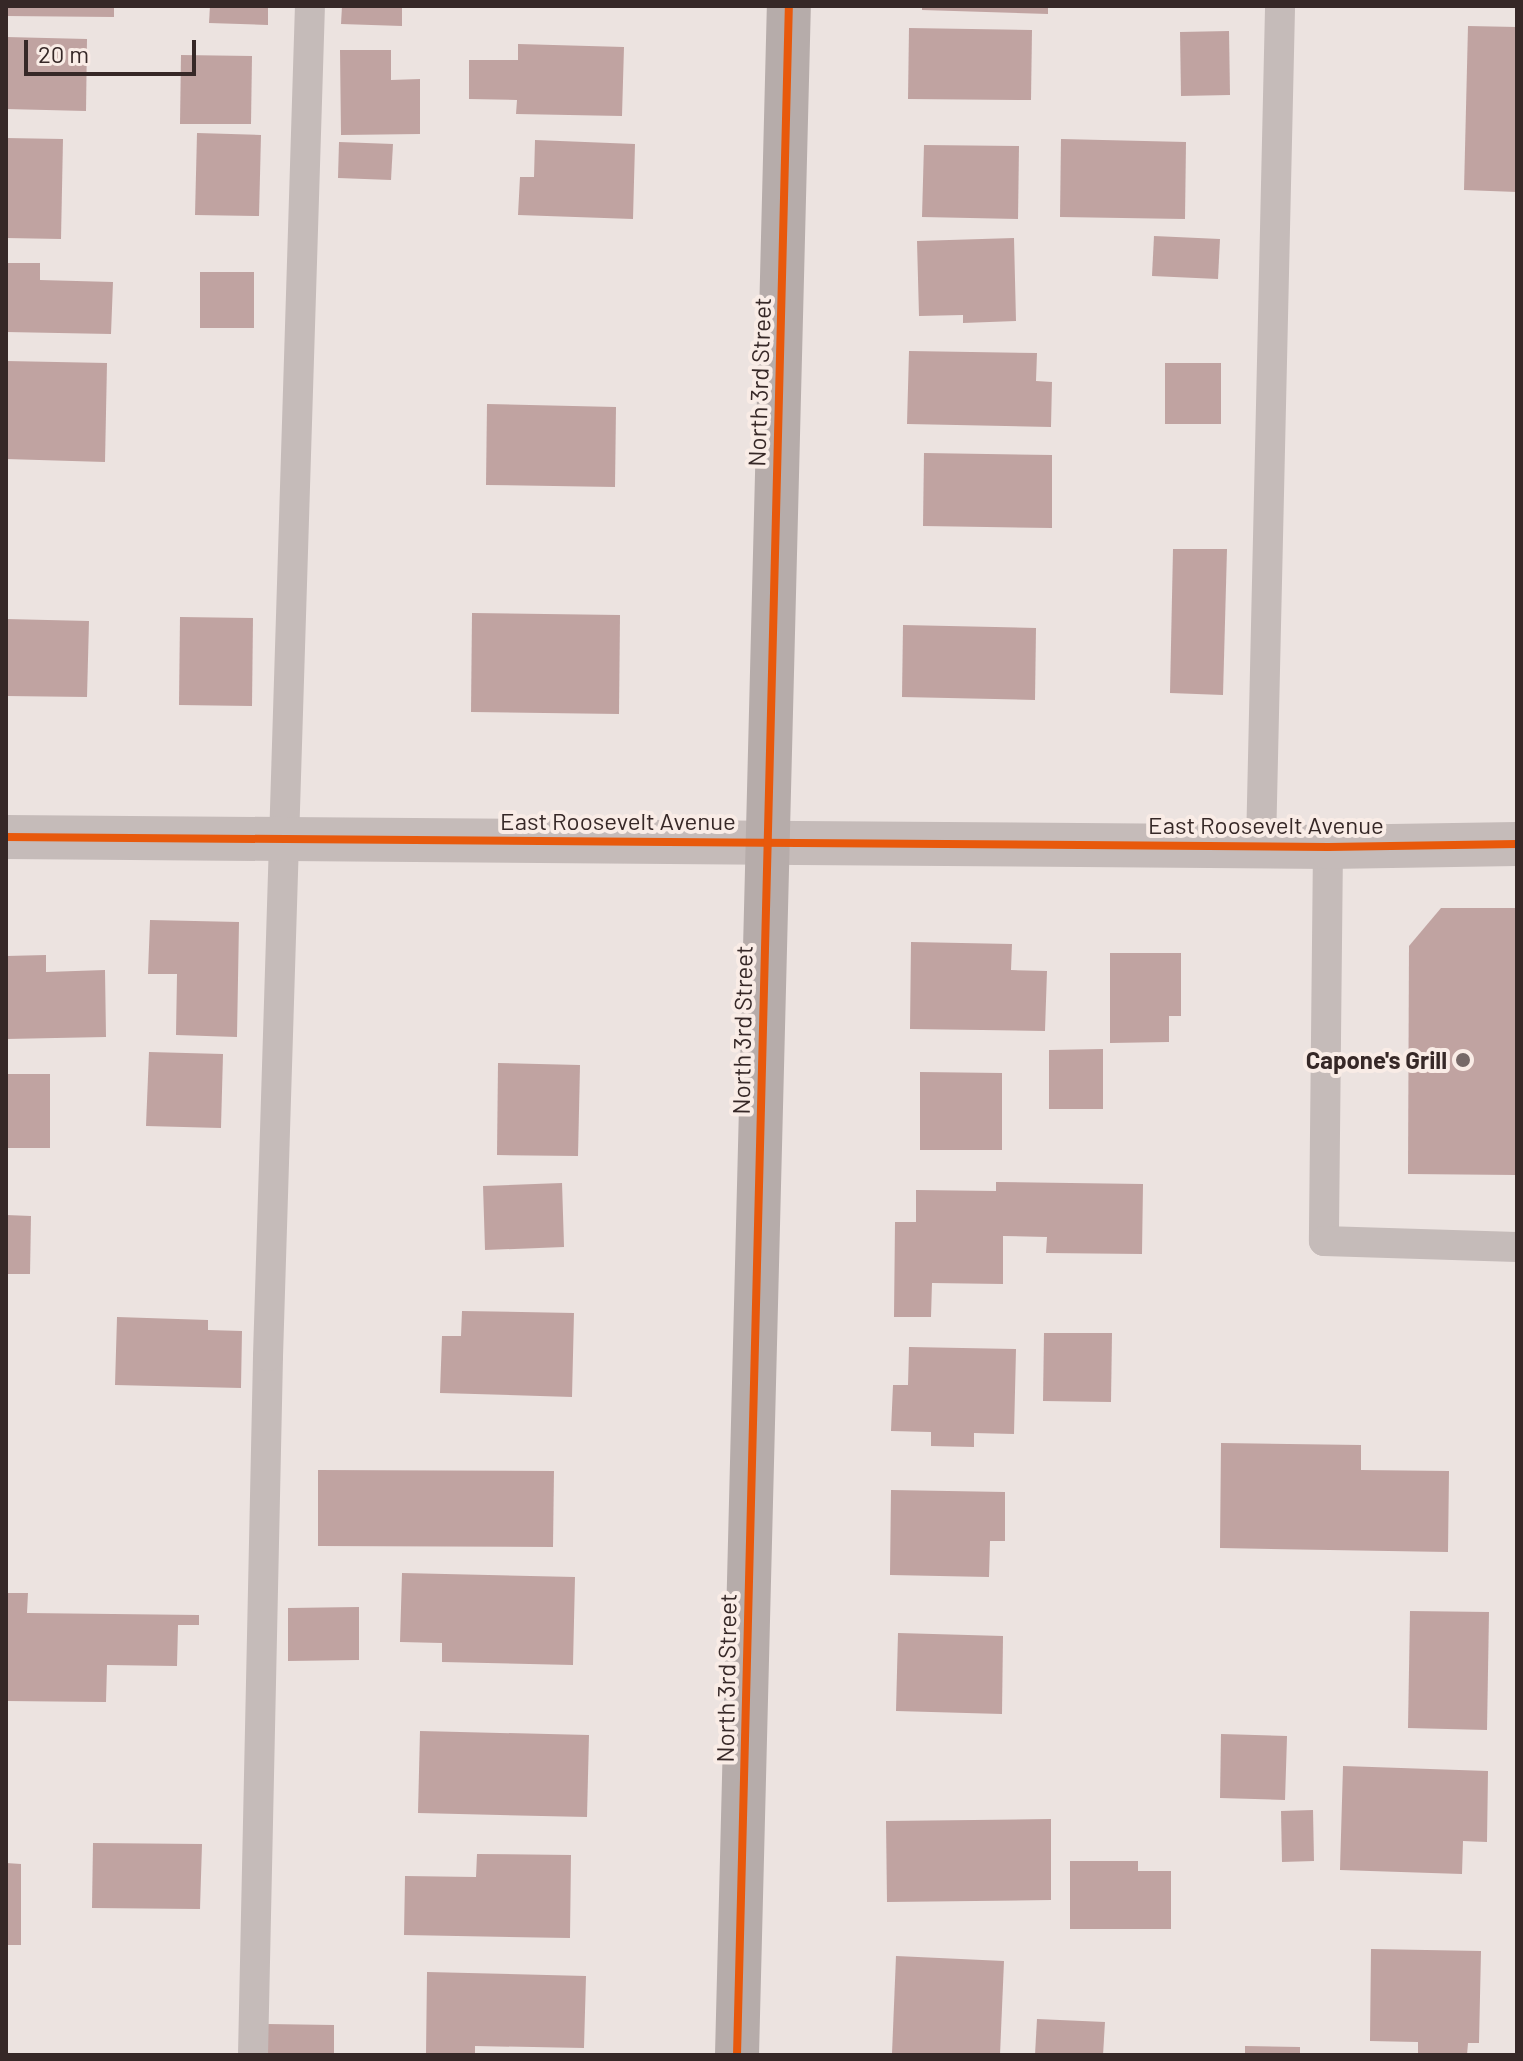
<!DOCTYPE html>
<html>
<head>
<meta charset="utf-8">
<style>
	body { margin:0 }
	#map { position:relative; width:1523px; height:2061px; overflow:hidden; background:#ece3e0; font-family:Barlow,sans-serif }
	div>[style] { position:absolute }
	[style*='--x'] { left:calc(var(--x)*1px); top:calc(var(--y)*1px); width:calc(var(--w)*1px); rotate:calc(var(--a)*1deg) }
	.building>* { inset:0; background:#c0a3a1 }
	.lane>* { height:30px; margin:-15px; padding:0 15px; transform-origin:15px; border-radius:15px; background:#c5bbb9 }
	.street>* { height:44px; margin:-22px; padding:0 22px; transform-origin:22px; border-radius:22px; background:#c5bbb9 }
	.secondary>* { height:44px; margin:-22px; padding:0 22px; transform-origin:22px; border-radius:22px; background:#b6acaa }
	.cycleway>* { height:8px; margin:-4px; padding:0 4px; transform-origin:4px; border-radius:4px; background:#e8590c }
	.dots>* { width:22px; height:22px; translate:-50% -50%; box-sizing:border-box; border:4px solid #f9ece6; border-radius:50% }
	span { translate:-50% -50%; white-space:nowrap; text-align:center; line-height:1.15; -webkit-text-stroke:8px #f9ece6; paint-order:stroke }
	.street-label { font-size:24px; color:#362827 }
	.poi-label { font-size:24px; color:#362827; font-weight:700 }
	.right { translate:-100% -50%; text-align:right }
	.frame { position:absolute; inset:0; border:8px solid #362827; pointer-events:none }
	.scale { position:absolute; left:24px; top:40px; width:172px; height:36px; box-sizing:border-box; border:4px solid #362827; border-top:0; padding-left:10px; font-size:24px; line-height:28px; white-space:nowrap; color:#362827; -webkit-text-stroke:6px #f9ece6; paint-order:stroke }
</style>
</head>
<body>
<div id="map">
	<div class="building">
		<div style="clip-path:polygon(6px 6px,114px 6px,114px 17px,6px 16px)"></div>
		<div style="clip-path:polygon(210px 6px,268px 6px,268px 25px,209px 23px)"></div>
		<div style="clip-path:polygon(342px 6px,402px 6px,402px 26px,341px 24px)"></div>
		<div style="clip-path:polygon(922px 6px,1048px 6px,1048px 14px,922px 10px)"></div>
		<div style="clip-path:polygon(1468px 26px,1517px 27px,1517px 192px,1464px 190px)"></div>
		<div style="clip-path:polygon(909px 28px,1032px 30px,1031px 100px,908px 99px)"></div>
		<div style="clip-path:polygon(1229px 31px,1230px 95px,1181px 96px,1180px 32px)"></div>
		<div style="clip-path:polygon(6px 37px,87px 39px,86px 111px,6px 109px)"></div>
		<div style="clip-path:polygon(518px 44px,624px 47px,622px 116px,516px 114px,517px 100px,469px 99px,469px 60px,518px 60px)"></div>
		<div style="clip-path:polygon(340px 50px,391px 50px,391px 80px,420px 79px,420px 134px,341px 135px)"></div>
		<div style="clip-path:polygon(181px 55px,252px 56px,251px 124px,180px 124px)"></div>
		<div style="clip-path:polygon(197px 133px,261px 135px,259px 216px,195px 215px)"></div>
		<div style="clip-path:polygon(6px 138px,63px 139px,61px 239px,6px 238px)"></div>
		<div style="clip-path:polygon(1061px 139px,1186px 142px,1185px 219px,1060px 217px)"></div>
		<div style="clip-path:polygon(535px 140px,635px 144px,633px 219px,518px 215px,520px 177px,534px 177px)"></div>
		<div style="clip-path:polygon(339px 142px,393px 144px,391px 180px,338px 178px)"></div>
		<div style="clip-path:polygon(924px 145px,1019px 146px,1018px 219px,922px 217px)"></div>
		<div style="clip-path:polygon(1154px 236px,1220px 239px,1218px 279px,1152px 276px)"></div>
		<div style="clip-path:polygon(1014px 238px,1016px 321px,963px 323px,963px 315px,919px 316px,917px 241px)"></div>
		<div style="clip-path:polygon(6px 263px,40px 263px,40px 280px,113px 282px,111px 334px,6px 332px)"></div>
		<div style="clip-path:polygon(200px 272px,254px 272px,254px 328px,200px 328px)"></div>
		<div style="clip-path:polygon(909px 351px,1037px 353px,1036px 381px,1052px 382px,1051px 427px,907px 424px)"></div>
		<div style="clip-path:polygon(6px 361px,107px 363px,105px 462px,6px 459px)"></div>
		<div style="clip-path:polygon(1165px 363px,1221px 363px,1221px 424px,1165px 424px)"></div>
		<div style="clip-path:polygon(487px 404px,616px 407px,615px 487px,486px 485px)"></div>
		<div style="clip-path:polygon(924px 453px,1052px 455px,1052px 528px,923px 526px)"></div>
		<div style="clip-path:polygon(1173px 549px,1227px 549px,1223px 695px,1170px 693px)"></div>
		<div style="clip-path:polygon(472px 613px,620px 615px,619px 714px,471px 712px)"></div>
		<div style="clip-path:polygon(180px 617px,253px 618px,252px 706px,179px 705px)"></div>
		<div style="clip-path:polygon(6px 619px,89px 621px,87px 697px,6px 696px)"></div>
		<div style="clip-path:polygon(903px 625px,1036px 628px,1035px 700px,902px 697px)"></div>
		<div style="clip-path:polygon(1441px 908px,1517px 908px,1517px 1175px,1408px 1174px,1409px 946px)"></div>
		<div style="clip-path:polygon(150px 920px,239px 922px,237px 1037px,176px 1035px,177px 974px,148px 974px)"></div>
		<div style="clip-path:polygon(911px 942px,1012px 944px,1011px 970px,1047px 971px,1045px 1031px,910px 1029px)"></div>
		<div style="clip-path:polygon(1110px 953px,1181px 953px,1181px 1016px,1169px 1016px,1169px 1042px,1110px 1043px)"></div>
		<div style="clip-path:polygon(46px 955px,46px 972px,105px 970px,106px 1037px,6px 1039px,6px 956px)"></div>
		<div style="clip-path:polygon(1103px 1049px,1103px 1109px,1049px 1109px,1049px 1050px)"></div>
		<div style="clip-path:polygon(149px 1052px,223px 1054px,221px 1128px,146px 1126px)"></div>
		<div style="clip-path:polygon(498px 1063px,580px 1065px,578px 1156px,497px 1155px)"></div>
		<div style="clip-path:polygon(920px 1072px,1002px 1073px,1002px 1150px,920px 1150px)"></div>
		<div style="clip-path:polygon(6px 1074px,50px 1074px,50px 1148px,6px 1148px)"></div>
		<div style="clip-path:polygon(996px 1182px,1143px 1184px,1142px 1254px,1046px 1253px,1047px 1237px,1003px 1236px,1003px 1284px,932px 1283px,931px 1317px,894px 1317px,895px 1222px,916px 1222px,916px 1190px,996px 1191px)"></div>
		<div style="clip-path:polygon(562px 1183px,564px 1247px,485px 1250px,483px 1186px)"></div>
		<div style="clip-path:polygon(6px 1215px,31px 1216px,30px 1274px,6px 1274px)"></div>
		<div style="clip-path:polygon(462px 1311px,574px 1313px,572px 1397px,440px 1393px,442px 1336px,461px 1336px)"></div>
		<div style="clip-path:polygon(117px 1317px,208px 1320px,208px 1330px,242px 1331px,241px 1388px,115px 1385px)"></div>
		<div style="clip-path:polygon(1044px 1333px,1112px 1333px,1111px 1402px,1043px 1401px)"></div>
		<div style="clip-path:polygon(909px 1347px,1016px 1349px,1014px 1434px,974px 1433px,974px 1447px,931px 1446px,931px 1432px,891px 1431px,893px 1385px,908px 1385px)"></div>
		<div style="clip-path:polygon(1221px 1443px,1361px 1445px,1361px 1470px,1449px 1471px,1448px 1552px,1220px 1548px)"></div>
		<div style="clip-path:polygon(318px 1470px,554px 1471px,553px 1547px,318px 1546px)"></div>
		<div style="clip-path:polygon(891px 1490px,1005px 1492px,1005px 1541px,990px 1541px,989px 1577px,890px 1575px)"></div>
		<div style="clip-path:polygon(402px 1573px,575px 1577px,573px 1665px,442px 1662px,442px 1643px,400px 1642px)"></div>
		<div style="clip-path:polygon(6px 1593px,28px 1593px,27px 1613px,199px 1615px,199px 1625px,178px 1625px,177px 1666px,107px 1665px,106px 1702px,6px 1701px)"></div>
		<div style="clip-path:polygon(359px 1607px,359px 1660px,288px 1661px,288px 1608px)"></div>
		<div style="clip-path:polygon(1410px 1611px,1489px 1612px,1487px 1730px,1408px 1728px)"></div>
		<div style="clip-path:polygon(898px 1633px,1003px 1636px,1002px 1714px,896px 1711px)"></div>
		<div style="clip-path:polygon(420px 1731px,589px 1735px,587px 1817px,418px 1813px)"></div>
		<div style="clip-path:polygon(1221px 1734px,1287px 1736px,1285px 1800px,1220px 1798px)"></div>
		<div style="clip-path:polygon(1343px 1766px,1488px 1771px,1487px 1842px,1463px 1841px,1462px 1874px,1340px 1870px)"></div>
		<div style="clip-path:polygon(1313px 1810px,1314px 1861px,1282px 1862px,1281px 1811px)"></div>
		<div style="clip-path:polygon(1051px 1819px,1051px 1900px,887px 1902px,886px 1821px)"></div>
		<div style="clip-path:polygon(93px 1843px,202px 1844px,200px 1909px,92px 1908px)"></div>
		<div style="clip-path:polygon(477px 1854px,571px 1855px,570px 1938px,404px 1935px,405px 1876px,476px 1877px)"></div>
		<div style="clip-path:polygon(1070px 1861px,1138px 1861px,1138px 1871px,1171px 1871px,1171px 1929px,1070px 1929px)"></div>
		<div style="clip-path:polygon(6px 1863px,21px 1864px,21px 1945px,6px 1945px)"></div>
		<div style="clip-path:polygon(1371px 1949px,1481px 1951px,1479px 2043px,1468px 2043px,1467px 2055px,1418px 2055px,1418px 2042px,1370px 2041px)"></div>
		<div style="clip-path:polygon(896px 1956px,1004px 1961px,1000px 2055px,892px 2054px)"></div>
		<div style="clip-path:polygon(427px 1972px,586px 1976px,584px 2048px,475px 2046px,475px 2055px,426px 2055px)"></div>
		<div style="clip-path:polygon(1037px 2019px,1105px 2022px,1103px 2055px,1035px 2055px)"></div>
		<div style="clip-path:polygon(267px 2024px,334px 2025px,334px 2055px,266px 2055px)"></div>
		<div style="clip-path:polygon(1245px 2046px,1300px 2047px,1300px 2055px,1245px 2055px)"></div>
	</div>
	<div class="lane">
		<div style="--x:1261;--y:846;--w:840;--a:-88.7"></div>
		<div style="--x:1328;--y:847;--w:394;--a:90.6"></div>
		<div style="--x:1324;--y:1241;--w:193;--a:1.8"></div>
		<div style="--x:253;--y:2055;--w:699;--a:-88.77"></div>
		<div style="--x:268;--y:1356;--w:1351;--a:-88.22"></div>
	</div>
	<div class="street">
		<div style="--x:6;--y:837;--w:1322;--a:0.43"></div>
		<div style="--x:1328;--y:847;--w:189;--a:-0.9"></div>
	</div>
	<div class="secondary">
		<div style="--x:737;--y:2055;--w:2050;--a:-88.55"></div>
	</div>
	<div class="cycleway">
		<div style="--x:6;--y:837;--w:1322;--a:0.43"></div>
		<div style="--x:1328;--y:847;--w:189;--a:-0.9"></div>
		<div style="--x:737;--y:2055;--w:2050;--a:-88.55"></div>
	</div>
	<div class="dots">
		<div style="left:1463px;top:1060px;background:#766968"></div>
	</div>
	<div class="street-label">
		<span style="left:759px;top:382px;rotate:-88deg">North 3rd Street</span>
		<span style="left:618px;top:821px">East Roosevelt Avenue</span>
		<span style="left:1266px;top:825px">East Roosevelt Avenue</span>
		<span style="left:742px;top:1030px;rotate:-89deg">North 3rd Street</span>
		<span style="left:726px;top:1678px;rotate:-89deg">North 3rd Street</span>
	</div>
	<div class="poi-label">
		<span class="right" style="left:1447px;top:1060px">Capone's Grill</span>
	</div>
	<div class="frame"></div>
	<div class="scale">20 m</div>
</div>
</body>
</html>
